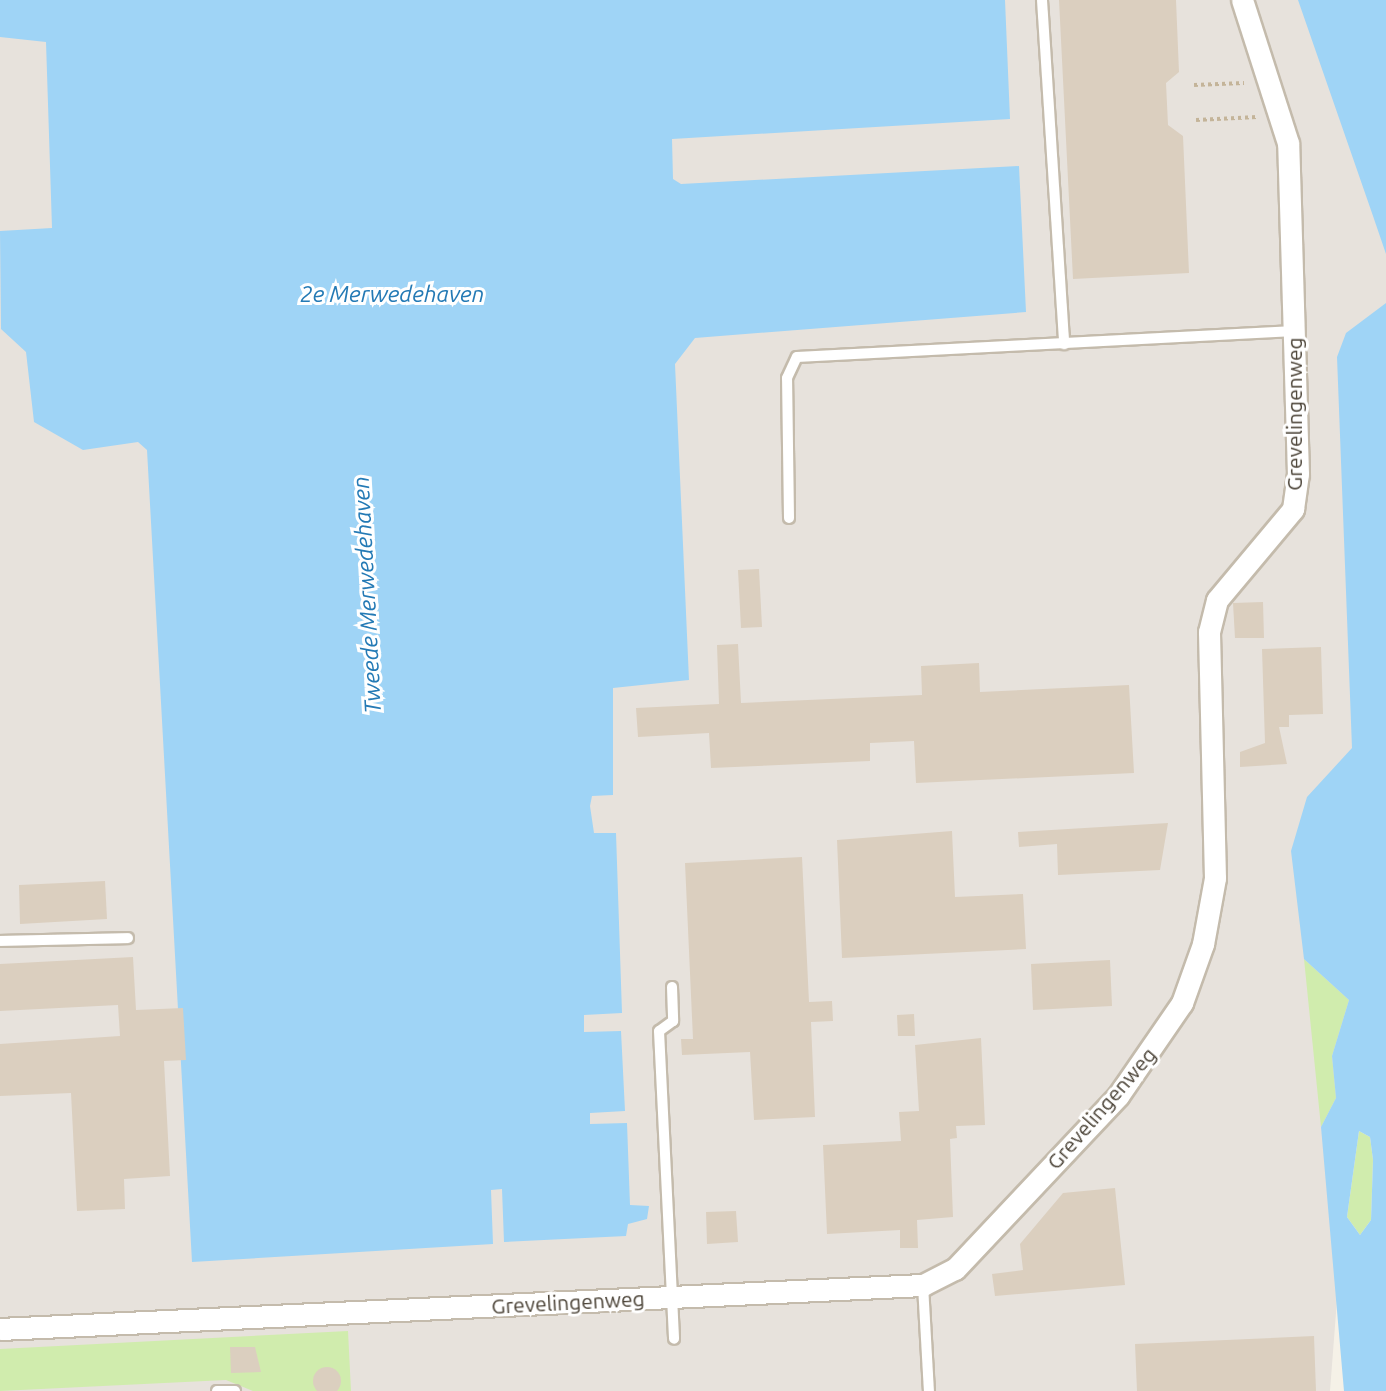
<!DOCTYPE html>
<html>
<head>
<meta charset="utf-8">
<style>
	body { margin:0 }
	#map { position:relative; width:1386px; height:1391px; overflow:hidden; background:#f5f1e7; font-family:Ubuntu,sans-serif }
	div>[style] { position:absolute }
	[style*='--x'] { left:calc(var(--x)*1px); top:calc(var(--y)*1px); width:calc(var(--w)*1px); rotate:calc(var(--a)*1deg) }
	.industrial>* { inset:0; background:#e7e2dc }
	.green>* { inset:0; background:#d0ecad }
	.water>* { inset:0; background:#9fd4f6 }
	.building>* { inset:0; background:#dbcfbf }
	.round { border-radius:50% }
	.path>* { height:3.5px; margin-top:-1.75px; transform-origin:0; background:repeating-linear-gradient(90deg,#c4b499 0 3.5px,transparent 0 7px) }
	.roads { filter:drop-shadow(2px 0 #c4bbac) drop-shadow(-2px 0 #c4bbac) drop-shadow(0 2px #c4bbac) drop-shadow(0 -2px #c4bbac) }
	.service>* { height:10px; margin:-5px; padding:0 5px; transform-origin:5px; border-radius:5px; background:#fff }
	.minor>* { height:21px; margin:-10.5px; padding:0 10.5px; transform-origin:10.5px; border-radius:10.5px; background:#fff }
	span { translate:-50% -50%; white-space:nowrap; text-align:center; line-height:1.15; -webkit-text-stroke:6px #fff; paint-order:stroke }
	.street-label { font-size:21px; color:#494135 }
	.water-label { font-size:23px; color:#247ab5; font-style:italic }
</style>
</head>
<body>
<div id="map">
	<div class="industrial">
		<div style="clip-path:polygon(0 0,1338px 0,1386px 186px,1386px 662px,1330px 1391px,0 1391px)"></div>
	</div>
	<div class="green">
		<div style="clip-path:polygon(1304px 959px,1349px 1000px,1332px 1056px,1336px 1098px,1321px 1127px)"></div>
		<div style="clip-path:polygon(1359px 1131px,1370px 1137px,1373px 1160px,1371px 1220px,1360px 1235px,1347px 1217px)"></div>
		<div style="clip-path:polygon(348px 1331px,351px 1391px,253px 1391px,226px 1380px,0 1391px,0 1349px)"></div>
	</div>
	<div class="water">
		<div style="clip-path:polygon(0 0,1005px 0,1010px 119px,672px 139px,673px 179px,681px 184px,1019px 166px,1026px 312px,695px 338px,675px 364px,689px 680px,613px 688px,613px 795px,592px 796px,590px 806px,594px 833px,616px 833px,622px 1013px,584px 1015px,584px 1032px,621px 1031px,625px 1111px,590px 1113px,590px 1124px,627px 1123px,630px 1205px,649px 1206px,647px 1219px,628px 1224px,626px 1236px,504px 1242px,502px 1189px,491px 1190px,493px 1244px,192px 1262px,147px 450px,138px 442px,83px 450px,34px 422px,26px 352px,1px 329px,0 231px,52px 228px,46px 42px,0 37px)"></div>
		<div style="clip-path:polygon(1298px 0,1386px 0,1386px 254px,1373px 216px)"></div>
		<div style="clip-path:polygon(evenodd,1386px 303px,1386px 1391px,1344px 1391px,1321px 1127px,1336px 1098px,1332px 1056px,1349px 1000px,1304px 959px,1291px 851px,1307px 797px,1352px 748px,1337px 357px,1346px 333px,1386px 303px,1359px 1131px,1370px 1137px,1373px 1160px,1371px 1220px,1360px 1235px,1347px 1217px,1359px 1131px)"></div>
	</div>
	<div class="building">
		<div style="clip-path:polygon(1059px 0,1176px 0,1179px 72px,1166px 83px,1168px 125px,1183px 136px,1189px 273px,1073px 279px)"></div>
		<div style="clip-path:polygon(759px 569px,762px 627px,741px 628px,738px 570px)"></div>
		<div style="clip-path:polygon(1263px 602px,1264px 638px,1235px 638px,1233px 603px)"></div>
		<div style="clip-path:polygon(738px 644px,741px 703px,922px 695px,921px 666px,979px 663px,980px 692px,1129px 685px,1134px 773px,916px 783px,914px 741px,870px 743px,870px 761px,711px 768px,709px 733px,638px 737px,636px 708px,719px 704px,717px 645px)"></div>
		<div style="clip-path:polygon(1321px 647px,1323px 714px,1289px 715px,1289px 727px,1279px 727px,1287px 764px,1240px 767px,1240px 752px,1265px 743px,1262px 649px)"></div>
		<div style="clip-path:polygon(1168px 823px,1160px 870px,1058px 875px,1057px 844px,1019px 847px,1018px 832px)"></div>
		<div style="clip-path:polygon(952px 831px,955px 897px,1023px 894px,1026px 949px,842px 958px,837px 840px)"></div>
		<div style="clip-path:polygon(802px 857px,809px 1002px,832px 1001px,833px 1021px,811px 1022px,815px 1117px,754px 1120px,750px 1052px,682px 1055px,681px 1039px,693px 1039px,685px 863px)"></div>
		<div style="clip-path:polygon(105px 881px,107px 919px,20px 924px,19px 885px)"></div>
		<div style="clip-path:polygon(133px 957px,136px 1010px,183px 1008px,186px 1060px,164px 1061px,170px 1176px,124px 1179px,125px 1209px,77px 1211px,71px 1093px,0 1096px,0 1044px,120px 1036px,118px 1005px,0 1011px,0 964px)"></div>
		<div style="clip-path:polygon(1110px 960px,1112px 1006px,1033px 1010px,1031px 964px)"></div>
		<div style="clip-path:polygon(914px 1014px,915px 1036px,898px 1036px,897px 1015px)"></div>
		<div style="clip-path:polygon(981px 1038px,985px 1125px,956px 1126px,957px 1138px,950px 1139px,953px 1217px,917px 1220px,918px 1248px,900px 1248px,900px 1230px,827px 1234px,823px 1145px,901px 1141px,899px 1112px,919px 1111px,915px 1045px)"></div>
		<div style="clip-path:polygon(1115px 1188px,1125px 1285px,995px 1296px,992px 1274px,1023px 1270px,1020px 1244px,1063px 1193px)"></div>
		<div style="clip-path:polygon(736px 1211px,738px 1242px,707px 1244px,706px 1212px)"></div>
		<div style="clip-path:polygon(1314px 1336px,1316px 1391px,1137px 1391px,1135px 1344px)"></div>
		<div style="clip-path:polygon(230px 1347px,255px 1347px,261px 1372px,231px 1373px)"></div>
		<div class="round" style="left:313px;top:1367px;width:28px;height:28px"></div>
	</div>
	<div class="path">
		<div style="--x:1194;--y:85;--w:50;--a:-2.3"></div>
		<div style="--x:1196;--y:120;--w:61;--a:-2.8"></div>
	</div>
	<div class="roads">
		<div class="service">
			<div style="--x:1042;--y:0;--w:345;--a:86.3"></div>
			<div style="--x:789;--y:518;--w:140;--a:-90.8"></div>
			<div style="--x:787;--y:378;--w:23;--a:-65"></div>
			<div style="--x:797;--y:357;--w:498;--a:-3"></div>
			<div style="--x:0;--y:941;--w:128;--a:-1.3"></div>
			<div style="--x:672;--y:987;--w:34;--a:88"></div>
			<div style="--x:673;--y:1021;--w:17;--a:144"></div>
			<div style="--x:659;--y:1031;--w:308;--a:87.2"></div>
			<div style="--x:923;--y:1285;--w:106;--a:86.8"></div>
			<div style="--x:217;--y:1391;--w:18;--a:0"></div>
		</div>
		<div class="minor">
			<div style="--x:0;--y:1329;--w:924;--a:-2.73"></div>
			<div style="--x:923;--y:1285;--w:36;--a:-27"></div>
			<div style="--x:955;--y:1269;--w:238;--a:-46.7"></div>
			<div style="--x:1118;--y:1096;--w:113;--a:-55.5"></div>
			<div style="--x:1182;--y:1003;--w:63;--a:-70.4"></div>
			<div style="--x:1203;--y:944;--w:67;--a:-79.7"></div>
			<div style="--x:1215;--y:878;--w:246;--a:-91.4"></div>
			<div style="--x:1209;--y:632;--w:33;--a:-76"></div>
			<div style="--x:1217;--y:600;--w:119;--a:-50.1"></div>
			<div style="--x:1293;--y:509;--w:35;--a:-82"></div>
			<div style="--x:1298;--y:474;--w:331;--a:-91.7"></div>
			<div style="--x:1288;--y:143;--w:150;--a:-107.8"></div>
		</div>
	</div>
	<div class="street-label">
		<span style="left:1294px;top:414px;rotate:-90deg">Grevelingenweg</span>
		<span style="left:1101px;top:1108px;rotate:-49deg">Grevelingenweg</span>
		<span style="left:568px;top:1302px;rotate:-3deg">Grevelingenweg</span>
	</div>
	<div class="water-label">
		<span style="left:392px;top:294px">2e Merwedehaven</span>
		<span style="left:367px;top:595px;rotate:-93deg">Tweede Merwedehaven</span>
	</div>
</div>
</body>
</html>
